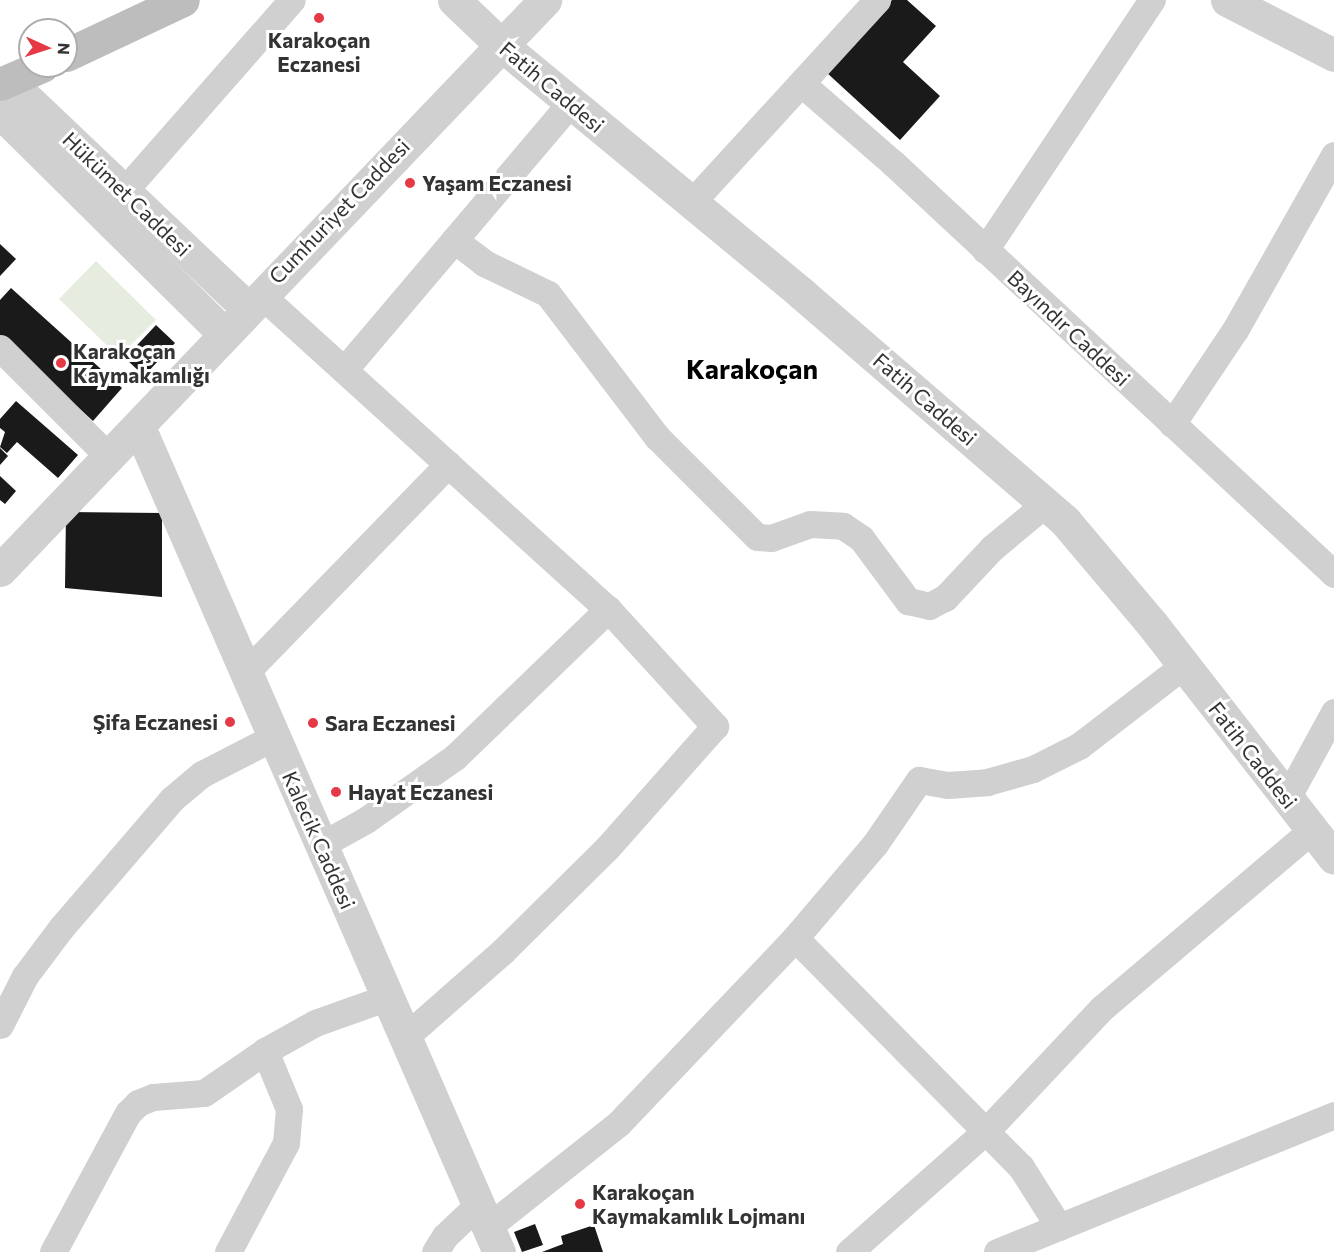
<!DOCTYPE html>
<html>
<head>
<meta charset="utf-8">
<style>
	body { margin:0 }
	#map { position:relative; width:1334px; height:1252px; overflow:hidden; background:#fff; font-family:Commissioner,sans-serif }
	div>[style] { position:absolute }
	[style*='--x'] { left:calc(var(--x)*1px); top:calc(var(--y)*1px); width:calc(var(--w)*1px); rotate:calc(var(--a)*1deg) }
	.green>* { inset:0; background:#e6ecdf }
	.building>* { inset:0; background:#1a1a1a }
	.minor>* { height:27px; margin:-13.5px; padding:0 13.5px; transform-origin:13.5px; border-radius:13.5px; background:#d0d0d0 }
	.tertiary>* { height:33px; margin:-16.5px; padding:0 16.5px; transform-origin:16.5px; border-radius:16.5px; background:#d0d0d0 }
	.secondary>* { height:33px; margin:-16.5px; padding:0 16.5px; transform-origin:16.5px; border-radius:16.5px; background:#bdbdbd }
	.dots>* { width:16px; height:16px; translate:-50% -50%; box-sizing:border-box; border:3px solid #fff; border-radius:50% }
	span { translate:-50% -50%; white-space:nowrap; text-align:center; line-height:1.15; -webkit-text-stroke:6px #fff; paint-order:stroke }
	.poi-label { font-size:21px; color:#333; font-weight:700 }
	.left { translate:0 -50%; text-align:left }
	.right { translate:-100% -50%; text-align:right }
	.street-label { font-size:21px; color:#333 }
	.district-label { font-size:27px; color:#000; font-weight:700 }
	.north { position:absolute; left:18px; top:18px; width:60px; height:60px; box-sizing:border-box; background:#fff; border:2px solid #adadad; border-radius:50%; rotate:93deg; font-size:16px; font-weight:700; line-height:24px; text-align:center; color:#333 }
	.north::after { content:''; display:block; margin:auto; width:21px; height:27px; background:#e63946; clip-path:polygon(50% 0,100% 100%,50% 72%,0 100%) }
</style>
</head>
<body>
<div id="map">
	<div class="green">
		<div style="clip-path:polygon(96px 261px,156px 320px,119px 357px,59px 299px)"></div>
	</div>
	<div class="building">
		<div style="clip-path:polygon(892px 0,907px 0,936px 26px,903px 62px,940px 96px,900px 140px,826px 72px)"></div>
		<div style="clip-path:polygon(0 244px,16px 259px,0 276px)"></div>
		<div style="clip-path:polygon(11px 288px,122px 388px,93px 421px,0 337px,0 300px)"></div>
		<div style="clip-path:polygon(156px 325px,175px 343px,144px 376px,125px 358px)"></div>
		<div style="clip-path:polygon(16px 401px,78px 455px,58px 478px,17px 442px,7px 453px,0 447px,5px 432px,0 428px,0 419px)"></div>
		<div style="clip-path:polygon(0 448px,8px 456px,0 465px)"></div>
		<div style="clip-path:polygon(0 476px,16px 491px,5px 504px,0 500px)"></div>
		<div style="clip-path:polygon(66px 512px,162px 513px,162px 597px,65px 588px)"></div>
		<div style="clip-path:polygon(535px 1224px,543px 1245px,522px 1252px,514px 1232px)"></div>
		<div style="clip-path:polygon(594px 1225px,603px 1252px,542px 1252px,563px 1244px,561px 1236px)"></div>
	</div>
	<div class="minor">
		<div style="--x:802;--y:84;--w:121;--a:41"></div>
		<div style="--x:893;--y:163;--w:603;--a:42.98"></div>
		<div style="--x:124;--y:191;--w:254;--a:-48.7"></div>
		<div style="--x:692;--y:202;--w:274;--a:-47.5"></div>
		<div style="--x:454;--y:240;--w:38;--a:37"></div>
		<div style="--x:484;--y:263;--w:71;--a:25.8"></div>
		<div style="--x:548;--y:294;--w:180;--a:52.7"></div>
		<div style="--x:657;--y:437;--w:141;--a:45"></div>
		<div style="--x:757;--y:537;--w:14;--a:4"></div>
		<div style="--x:771;--y:538;--w:41;--a:-19.7"></div>
		<div style="--x:810;--y:524;--w:33;--a:3"></div>
		<div style="--x:843;--y:526;--w:22;--a:34"></div>
		<div style="--x:861;--y:538;--w:79;--a:53.3"></div>
		<div style="--x:908;--y:601;--w:22;--a:13"></div>
		<div style="--x:929;--y:606;--w:18;--a:-27"></div>
		<div style="--x:945;--y:598;--w:69;--a:-46.8"></div>
		<div style="--x:992;--y:548;--w:69;--a:-39.7"></div>
		<div style="--x:985;--y:250;--w:301;--a:-56.3"></div>
		<div style="--x:260;--y:294;--w:469;--a:42.2"></div>
		<div style="--x:608;--y:609;--w:159;--a:47.6"></div>
		<div style="--x:715;--y:726;--w:163;--a:131.5"></div>
		<div style="--x:607;--y:848;--w:146;--a:135.3"></div>
		<div style="--x:503;--y:951;--w:130;--a:138.7"></div>
		<div style="--x:0;--y:348;--w:156;--a:45"></div>
		<div style="--x:344;--y:370;--w:351;--a:-49.7"></div>
		<div style="--x:1172;--y:424;--w:113;--a:-56.2"></div>
		<div style="--x:1235;--y:330;--w:201;--a:-60.5"></div>
		<div style="--x:246;--y:672;--w:290;--a:-45.8"></div>
		<div style="--x:1287;--y:798;--w:98;--a:-61.3"></div>
		<div style="--x:321;--y:845;--w:51;--a:-29.1"></div>
		<div style="--x:366;--y:820;--w:109;--a:-35.3"></div>
		<div style="--x:455;--y:757;--w:213;--a:-44"></div>
		<div style="--x:795;--y:938;--w:123;--a:-49.6"></div>
		<div style="--x:875;--y:844;--w:78;--a:-55.5"></div>
		<div style="--x:919;--y:780;--w:29;--a:10"></div>
		<div style="--x:948;--y:785;--w:39;--a:-4"></div>
		<div style="--x:987;--y:782;--w:48;--a:-15.8"></div>
		<div style="--x:1033;--y:769;--w:51;--a:-26.6"></div>
		<div style="--x:1079;--y:746;--w:133;--a:-37.6"></div>
		<div style="--x:0;--y:1025;--w:55;--a:-63"></div>
		<div style="--x:25;--y:976;--w:60;--a:-53.1"></div>
		<div style="--x:61;--y:928;--w:170;--a:-49.3"></div>
		<div style="--x:172;--y:799;--w:39;--a:-40"></div>
		<div style="--x:202;--y:774;--w:81;--a:-27.2"></div>
		<div style="--x:488;--y:1227;--w:167;--a:-38.4"></div>
		<div style="--x:619;--y:1123;--w:255;--a:-46.4"></div>
		<div style="--x:795;--y:938;--w:322;--a:45.4"></div>
		<div style="--x:1021;--y:1167;--w:71;--a:57.7"></div>
		<div style="--x:53;--y:1252;--w:158;--a:-61.7"></div>
		<div style="--x:128;--y:1113;--w:14;--a:-45"></div>
		<div style="--x:138;--y:1103;--w:16;--a:-22"></div>
		<div style="--x:153;--y:1097;--w:51;--a:-4.5"></div>
		<div style="--x:204;--y:1093;--w:74;--a:-34.5"></div>
		<div style="--x:265;--y:1051;--w:57;--a:-29.2"></div>
		<div style="--x:315;--y:1023;--w:77;--a:-19.6"></div>
		<div style="--x:228;--y:1252;--w:123;--a:-62"></div>
		<div style="--x:286;--y:1143;--w:34;--a:-85"></div>
		<div style="--x:289;--y:1109;--w:63;--a:-112.5"></div>
		<div style="--x:435;--y:1252;--w:19;--a:-58"></div>
		<div style="--x:445;--y:1236;--w:45;--a:-43.2"></div>
		<div style="--x:849;--y:1252;--w:183;--a:-41.5"></div>
		<div style="--x:986;--y:1131;--w:169;--a:-46.7"></div>
		<div style="--x:1102;--y:1008;--w:275;--a:-40.3"></div>
		<div style="--x:997;--y:1252;--w:364;--a:-22.1"></div>
	</div>
	<div class="tertiary">
		<div style="--x:454;--y:0;--w:62;--a:43.7"></div>
		<div style="--x:499;--y:43;--w:392;--a:39.6"></div>
		<div style="--x:801;--y:293;--w:349;--a:40.8"></div>
		<div style="--x:1065;--y:521;--w:135;--a:49.8"></div>
		<div style="--x:1152;--y:624;--w:296;--a:52.1"></div>
		<div style="--x:1227;--y:0;--w:120;--a:27.2"></div>
		<div style="--x:8;--y:81;--w:330;--a:43.5"></div>
		<div style="--x:0;--y:112;--w:314;--a:44.7"></div>
		<div style="--x:139;--y:427;--w:900;--a:66.43"></div>
		<div style="--x:0;--y:570;--w:789;--a:-46.28"></div>
	</div>
	<div class="secondary">
		<div style="--x:66;--y:55;--w:129;--a:-25.2"></div>
		<div style="--x:0;--y:84;--w:46;--a:-23.2"></div>
	</div>
	<div class="dots">
		<div style="left:319px;top:18px;background:#e63946"></div>
		<div style="left:410px;top:183px;background:#e63946"></div>
		<div style="left:61px;top:363px;background:#e63946"></div>
		<div style="left:230px;top:722px;background:#e63946"></div>
		<div style="left:313px;top:723px;background:#e63946"></div>
		<div style="left:336px;top:792px;background:#e63946"></div>
		<div style="left:580px;top:1204px;background:#e63946"></div>
	</div>
	<div class="poi-label">
		<span style="left:319px;top:52px">Karakoçan<br>Eczanesi</span>
		<span class="left" style="left:422px;top:183px">Yaşam Eczanesi</span>
		<span class="left" style="left:73px;top:363px">Karakoçan<br>Kaymakamlığı</span>
		<span class="right" style="left:218px;top:722px">Şifa Eczanesi</span>
		<span class="left" style="left:325px;top:723px">Sara Eczanesi</span>
		<span class="left" style="left:348px;top:792px">Hayat Eczanesi</span>
		<span class="left" style="left:592px;top:1204px">Karakoçan<br>Kaymakamlık Lojmanı</span>
	</div>
	<div class="street-label">
		<span style="left:552px;top:87px;rotate:40deg">Fatih Caddesi</span>
		<span style="left:127px;top:194px;rotate:44deg">Hükümet Caddesi</span>
		<span style="left:339px;top:211px;rotate:-46deg">Cumhuriyet Caddesi</span>
		<span style="left:1069px;top:328px;rotate:43deg">Bayındır Caddesi</span>
		<span style="left:925px;top:399px;rotate:41deg">Fatih Caddesi</span>
		<span style="left:1253px;top:755px;rotate:52deg">Fatih Caddesi</span>
		<span style="left:319px;top:840px;rotate:66deg">Kalecik Caddesi</span>
	</div>
	<div class="district-label">
		<span style="left:752px;top:369px">Karakoçan</span>
	</div>
	<div class="north">N</div>
</div>
</body>
</html>
